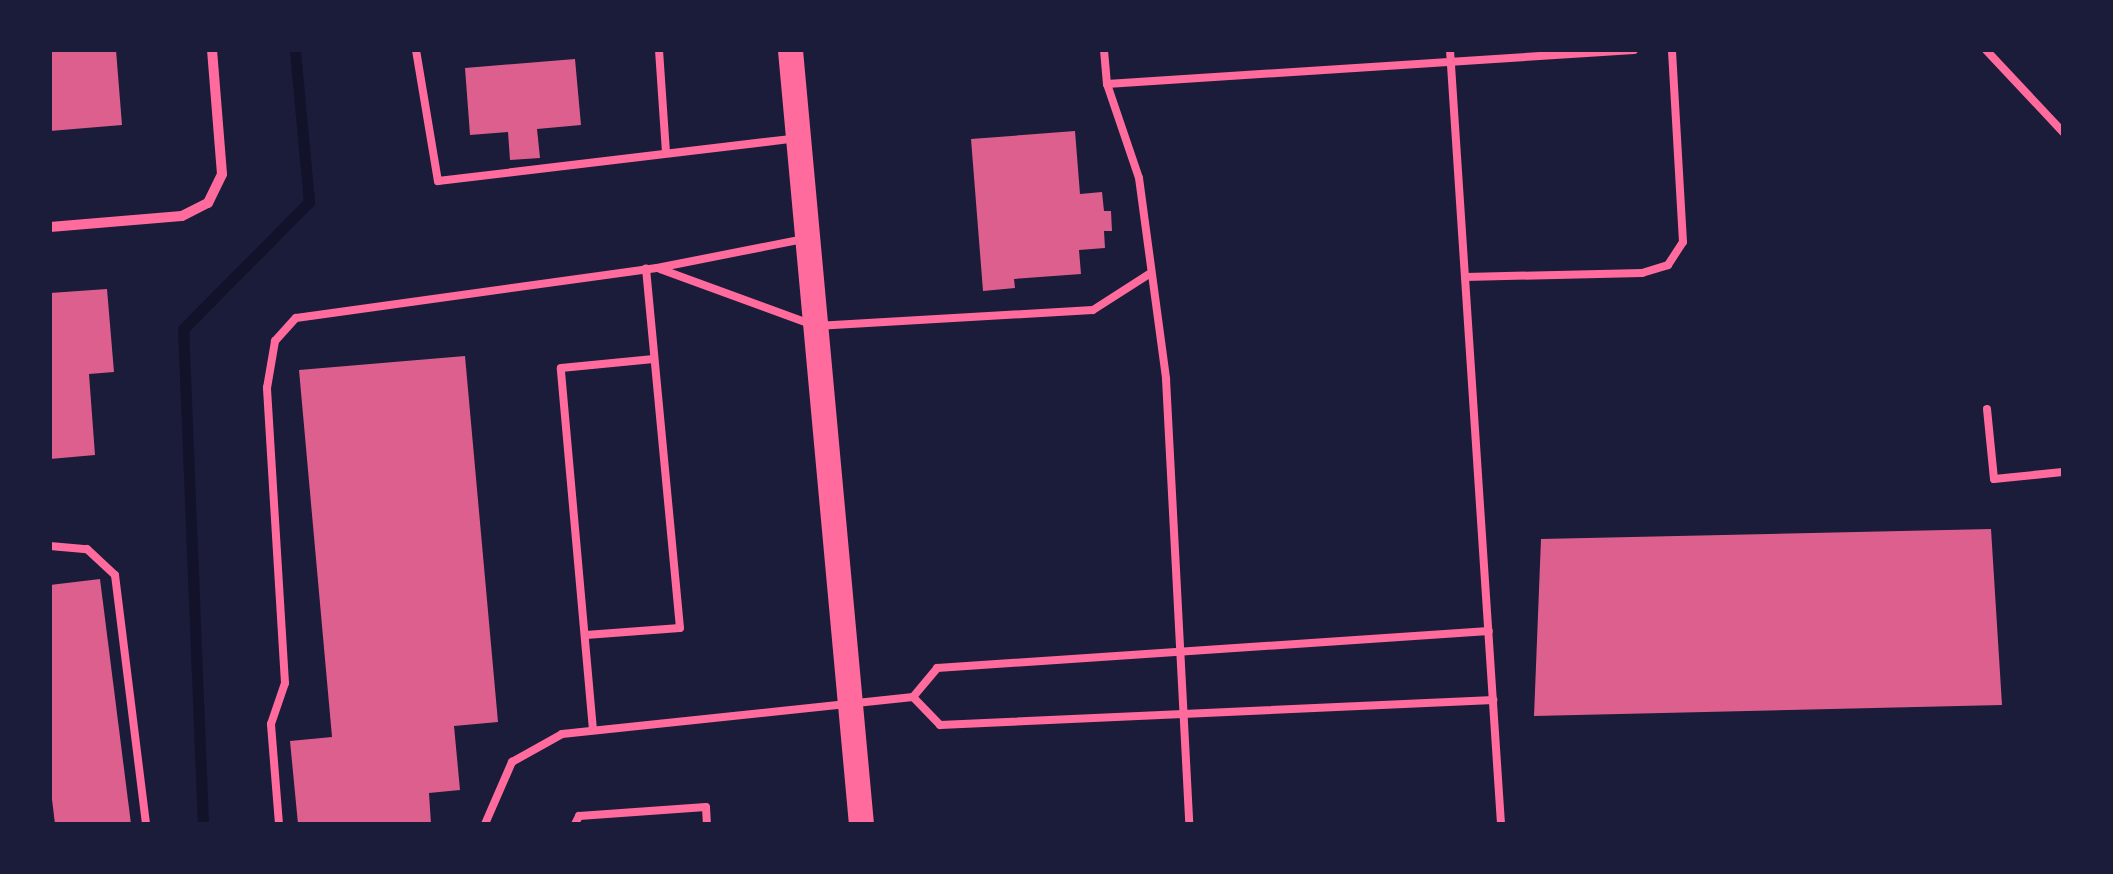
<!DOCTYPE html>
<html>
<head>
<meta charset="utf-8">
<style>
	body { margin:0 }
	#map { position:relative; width:2113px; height:874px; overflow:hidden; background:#1b1b3a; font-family:"Public Sans",sans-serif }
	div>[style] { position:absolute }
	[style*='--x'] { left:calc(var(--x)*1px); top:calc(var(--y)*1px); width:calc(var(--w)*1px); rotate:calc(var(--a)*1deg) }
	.stream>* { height:11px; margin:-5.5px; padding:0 5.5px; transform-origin:5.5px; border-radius:5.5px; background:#12122b }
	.building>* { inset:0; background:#dd5f8e }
	.service>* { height:8px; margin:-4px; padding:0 4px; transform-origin:4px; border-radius:4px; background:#ff6b9d }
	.minor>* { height:10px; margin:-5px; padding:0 5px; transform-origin:5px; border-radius:5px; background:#ff6b9d }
	.primary>* { height:25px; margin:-12.5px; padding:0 12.5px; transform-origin:12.5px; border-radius:12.5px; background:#ff6b9d }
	span { translate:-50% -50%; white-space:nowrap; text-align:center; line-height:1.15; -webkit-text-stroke:10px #1b1b3a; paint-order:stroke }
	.frame { position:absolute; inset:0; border:52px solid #1b1b3a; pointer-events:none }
</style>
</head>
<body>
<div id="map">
	<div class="stream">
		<div style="--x:203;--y:824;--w:495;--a:-92.3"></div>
		<div style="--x:183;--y:329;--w:179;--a:-45.2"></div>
		<div style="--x:309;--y:202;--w:153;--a:-95.3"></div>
	</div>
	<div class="building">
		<div style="clip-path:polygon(50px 50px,116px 50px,122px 125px,50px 131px)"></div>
		<div style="clip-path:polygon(575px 59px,581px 125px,537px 129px,540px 158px,510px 160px,508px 132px,470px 135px,465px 68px)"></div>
		<div style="clip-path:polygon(1075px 131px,1080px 194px,1102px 192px,1104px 211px,1111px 211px,1112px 231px,1104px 231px,1105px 248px,1079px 250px,1081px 274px,1014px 279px,1015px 288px,983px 291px,971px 139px)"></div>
		<div style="clip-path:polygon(107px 289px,114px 372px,89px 374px,95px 455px,50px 459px,50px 293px)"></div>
		<div style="clip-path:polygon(465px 356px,498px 722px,454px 726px,460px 790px,429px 793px,431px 824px,298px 824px,290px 741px,332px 737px,299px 370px)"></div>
		<div style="clip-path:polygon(1991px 529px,2002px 705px,1534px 716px,1541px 539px)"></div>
		<div style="clip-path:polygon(100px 579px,131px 824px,55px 824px,50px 783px,50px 585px)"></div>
	</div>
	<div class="service">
		<div style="--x:416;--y:50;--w:133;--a:80.5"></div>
		<div style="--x:438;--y:181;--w:356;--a:-6.8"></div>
		<div style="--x:659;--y:50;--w:102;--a:86.1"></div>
		<div style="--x:1104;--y:50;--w:34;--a:85"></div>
		<div style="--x:1107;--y:84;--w:528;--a:-3.69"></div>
		<div style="--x:1450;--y:50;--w:776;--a:86.23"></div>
		<div style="--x:1986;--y:50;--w:112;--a:46.8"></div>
		<div style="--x:1107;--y:84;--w:99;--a:71.2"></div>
		<div style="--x:1139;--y:178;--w:203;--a:82.3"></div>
		<div style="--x:1166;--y:379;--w:446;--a:87"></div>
		<div style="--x:660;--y:269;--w:166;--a:20.1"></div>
		<div style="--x:816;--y:326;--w:277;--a:-3.3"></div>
		<div style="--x:1093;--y:310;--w:67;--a:-32.7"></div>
		<div style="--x:1465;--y:277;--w:177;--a:-1.3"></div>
		<div style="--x:1642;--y:273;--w:27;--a:-17"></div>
		<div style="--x:1668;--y:265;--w:27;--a:-57"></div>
		<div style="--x:1683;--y:242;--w:192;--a:-93.3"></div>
		<div style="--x:1987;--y:409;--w:70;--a:84.3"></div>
		<div style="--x:1994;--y:479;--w:69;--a:-5.8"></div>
		<div style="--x:50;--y:546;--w:37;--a:5"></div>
		<div style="--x:87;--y:549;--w:38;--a:43"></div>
		<div style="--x:115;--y:575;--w:251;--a:82.9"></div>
		<div style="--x:586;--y:635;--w:94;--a:-4.3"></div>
		<div style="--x:680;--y:628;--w:361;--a:-95.4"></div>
		<div style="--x:913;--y:697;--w:39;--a:46"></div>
		<div style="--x:940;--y:725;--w:554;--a:-2.59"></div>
		<div style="--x:593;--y:730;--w:363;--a:-95.1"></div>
		<div style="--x:561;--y:368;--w:93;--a:-5.5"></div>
		<div style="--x:279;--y:824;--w:100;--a:-94.6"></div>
		<div style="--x:271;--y:724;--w:43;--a:-71.1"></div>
		<div style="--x:285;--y:683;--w:296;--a:-93.5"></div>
		<div style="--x:267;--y:388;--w:48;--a:-80.3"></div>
		<div style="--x:275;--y:341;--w:31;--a:-48"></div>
		<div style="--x:296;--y:318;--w:364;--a:-7.9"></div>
		<div style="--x:657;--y:268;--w:149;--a:-11.2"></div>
		<div style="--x:485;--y:824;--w:68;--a:-66.5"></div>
		<div style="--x:512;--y:762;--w:57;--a:-29.2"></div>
		<div style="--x:562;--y:734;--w:353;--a:-6"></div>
		<div style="--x:913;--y:697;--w:38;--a:-50"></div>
		<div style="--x:937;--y:668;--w:553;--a:-3.83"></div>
		<div style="--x:575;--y:824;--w:9;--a:-63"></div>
		<div style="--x:579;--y:816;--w:127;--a:-4.1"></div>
		<div style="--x:706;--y:807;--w:17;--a:87"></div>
	</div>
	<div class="minor">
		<div style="--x:50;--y:227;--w:132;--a:-4.8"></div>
		<div style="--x:182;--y:216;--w:29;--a:-27"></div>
		<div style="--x:208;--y:203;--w:32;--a:-64"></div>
		<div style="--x:222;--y:174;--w:124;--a:-94.6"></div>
	</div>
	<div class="primary">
		<div style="--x:790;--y:50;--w:777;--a:84.76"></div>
	</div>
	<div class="frame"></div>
</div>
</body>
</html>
